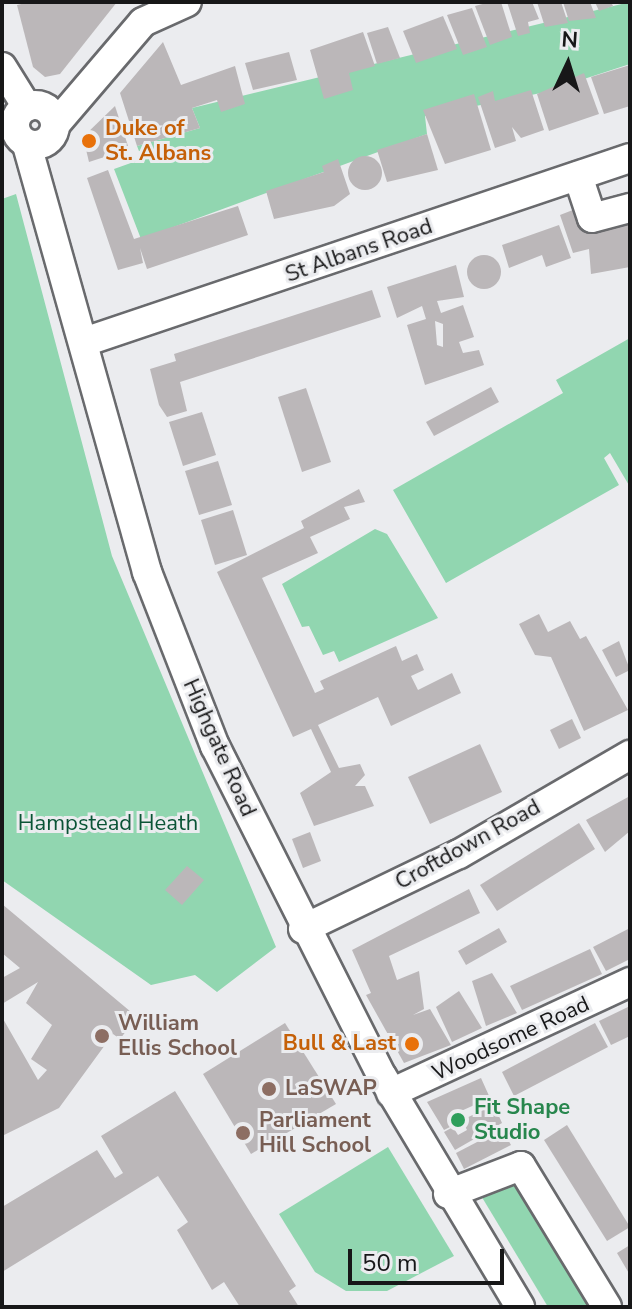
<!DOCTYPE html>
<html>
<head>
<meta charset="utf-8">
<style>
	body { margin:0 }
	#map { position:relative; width:632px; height:1309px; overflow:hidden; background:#ebecef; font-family:"Nunito Sans",sans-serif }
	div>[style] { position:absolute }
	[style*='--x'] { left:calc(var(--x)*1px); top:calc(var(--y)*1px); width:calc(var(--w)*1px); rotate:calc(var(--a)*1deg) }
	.green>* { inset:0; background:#91d6b0 }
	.building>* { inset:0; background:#bbb7b9 }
	.round { border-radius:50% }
	.roads { filter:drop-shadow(2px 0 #696a6d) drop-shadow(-2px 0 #696a6d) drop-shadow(0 2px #696a6d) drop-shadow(0 -2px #696a6d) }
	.minor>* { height:28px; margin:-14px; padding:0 14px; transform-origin:14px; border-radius:14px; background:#fff }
	.minor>.ring { margin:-14px; padding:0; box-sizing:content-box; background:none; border:28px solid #fff; border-radius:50% }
	.dots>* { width:22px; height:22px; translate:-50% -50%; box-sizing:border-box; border:4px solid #ebecef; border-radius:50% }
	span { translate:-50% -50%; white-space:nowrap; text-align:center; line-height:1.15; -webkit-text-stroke:6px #ebecef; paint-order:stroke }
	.food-label { font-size:22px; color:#c56008; font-weight:700 }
	.left { translate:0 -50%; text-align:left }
	.right { translate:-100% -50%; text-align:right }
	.street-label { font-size:22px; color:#171718 }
	.park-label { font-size:22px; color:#0a5436 }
	.education-label { font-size:22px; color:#785e54; font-weight:700 }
	.leisure-label { font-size:22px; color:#27864d; font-weight:700 }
	.frame { position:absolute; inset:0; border:4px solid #171718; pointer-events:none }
	.north { position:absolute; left:528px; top:24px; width:80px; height:80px; -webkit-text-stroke:6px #ebecef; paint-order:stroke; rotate:4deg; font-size:22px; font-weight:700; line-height:32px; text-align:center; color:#171718 }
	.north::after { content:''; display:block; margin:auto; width:28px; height:36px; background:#171718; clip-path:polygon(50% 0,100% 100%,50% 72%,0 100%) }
	.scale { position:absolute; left:348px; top:1249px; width:156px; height:36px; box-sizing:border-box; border:4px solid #171718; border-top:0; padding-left:10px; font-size:24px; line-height:28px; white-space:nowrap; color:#171718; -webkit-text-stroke:6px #ebecef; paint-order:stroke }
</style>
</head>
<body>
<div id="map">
	<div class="green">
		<div style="clip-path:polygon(630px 2px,630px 64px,541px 93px,425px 116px,427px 134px,141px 239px,114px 169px,142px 159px,137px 146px,200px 128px,192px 108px)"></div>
		<div style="clip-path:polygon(16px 194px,112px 556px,276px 947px,217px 992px,195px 975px,151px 985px,2px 880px,2px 199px)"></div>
		<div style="clip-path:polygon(630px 338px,630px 487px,610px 453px,604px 458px,619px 485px,446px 583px,393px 490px,563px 393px,556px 380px)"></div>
		<div style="clip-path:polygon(375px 529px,387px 534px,438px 618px,339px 662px,334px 651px,323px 655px,309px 626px,302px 627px,282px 584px)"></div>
		<div style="clip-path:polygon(388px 1147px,454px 1256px,387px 1291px,346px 1291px,315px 1272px,279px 1214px)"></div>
		<div style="clip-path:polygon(515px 1179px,598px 1307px,548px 1307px,480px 1194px)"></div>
	</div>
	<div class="building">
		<div style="clip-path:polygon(30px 2px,117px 2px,60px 74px,45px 77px,33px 67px,17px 5px)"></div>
		<div style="clip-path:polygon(490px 2px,501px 2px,512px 37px,490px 45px,475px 6px)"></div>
		<div style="clip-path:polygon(507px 2px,532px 2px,539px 19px,528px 22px,530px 33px,518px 36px)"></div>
		<div style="clip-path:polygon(537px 2px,561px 2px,568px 23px,545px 27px)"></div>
		<div style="clip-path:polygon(563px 2px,590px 2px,596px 18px,569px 21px)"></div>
		<div style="clip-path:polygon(595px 2px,611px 2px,613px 6px,599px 11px)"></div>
		<div style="clip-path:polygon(472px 8px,487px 47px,463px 55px,447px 15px)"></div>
		<div style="clip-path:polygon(443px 16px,457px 49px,416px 63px,403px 31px)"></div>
		<div style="clip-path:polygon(388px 27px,400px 58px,377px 64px,367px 33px)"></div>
		<div style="clip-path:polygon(363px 32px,375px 66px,349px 73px,353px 90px,324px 99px,310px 50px)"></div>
		<div style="clip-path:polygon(163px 42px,181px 85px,235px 66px,245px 104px,221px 112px,217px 100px,192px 108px,200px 128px,137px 146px,120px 93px)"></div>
		<div style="clip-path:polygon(289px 52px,297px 80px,253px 90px,245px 63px)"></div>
		<div style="clip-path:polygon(630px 65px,630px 106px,604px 114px,591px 77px)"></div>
		<div style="clip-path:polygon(584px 73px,599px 114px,549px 131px,537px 94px)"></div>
		<div style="clip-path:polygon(531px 90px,544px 130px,521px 138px,512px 127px,516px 141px,495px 148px,478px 97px,493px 91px,495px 101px)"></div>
		<div style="clip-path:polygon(474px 94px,491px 150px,445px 164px,423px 110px)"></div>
		<div style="clip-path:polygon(115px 106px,129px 149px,89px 162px,83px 137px)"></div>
		<div style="clip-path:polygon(427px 134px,438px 170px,387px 182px,377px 150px)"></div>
		<div class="round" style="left:348px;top:156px;width:34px;height:34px"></div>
		<div style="clip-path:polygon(338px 159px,350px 194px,334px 206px,274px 219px,266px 191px,324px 172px,322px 166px)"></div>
		<div style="clip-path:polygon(108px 170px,134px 239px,238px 206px,248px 235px,147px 269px,140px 248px,143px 263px,118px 270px,87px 178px)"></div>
		<div style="clip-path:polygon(583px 206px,630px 221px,630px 267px,591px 274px,589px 249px,573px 253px,560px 215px)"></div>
		<div style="clip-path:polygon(559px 225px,571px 258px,546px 267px,542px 255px,509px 268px,502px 245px)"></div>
		<div class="round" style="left:467px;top:255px;width:34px;height:34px"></div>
		<div style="clip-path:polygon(evenodd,456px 265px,464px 297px,437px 301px,441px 313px,463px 305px,474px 337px,459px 342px,463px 353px,479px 350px,484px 365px,425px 385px,407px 325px,426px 319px,422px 306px,397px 318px,387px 287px,456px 265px,435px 321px,443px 324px,443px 347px,437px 345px,435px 321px)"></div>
		<div style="clip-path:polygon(372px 290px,381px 317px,180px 382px,187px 411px,167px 417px,159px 405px,150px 369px,176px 361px,174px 354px)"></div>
		<div style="clip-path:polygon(491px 387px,499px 402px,434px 436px,426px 422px)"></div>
		<div style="clip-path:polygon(306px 388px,331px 462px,302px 472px,278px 397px)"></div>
		<div style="clip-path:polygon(202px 412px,216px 455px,183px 466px,169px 422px)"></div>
		<div style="clip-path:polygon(218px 461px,232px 505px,199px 515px,185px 471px)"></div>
		<div style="clip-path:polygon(359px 489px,365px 502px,344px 507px,350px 519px,310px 537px,318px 553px,262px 578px,315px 693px,324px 689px,320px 681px,396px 646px,402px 661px,417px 654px,424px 670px,411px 676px,418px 690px,452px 673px,461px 693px,391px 726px,378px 697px,318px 725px,339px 768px,360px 764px,365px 775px,355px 786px,365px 786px,374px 806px,314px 826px,300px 793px,331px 772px,311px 729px,293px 737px,217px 572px,304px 528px,301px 521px)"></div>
		<div style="clip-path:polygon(233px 510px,247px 555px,215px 565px,201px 520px)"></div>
		<div style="clip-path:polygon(539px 614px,548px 632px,570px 621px,580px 639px,586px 636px,628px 710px,584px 731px,551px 657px,535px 655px,519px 624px)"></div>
		<div style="clip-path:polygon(619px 641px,630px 670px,616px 677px,602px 650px)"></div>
		<div style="clip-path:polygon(572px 719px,581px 738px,559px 749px,550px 730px)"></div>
		<div style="clip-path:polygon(480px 744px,502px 792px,430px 824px,408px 777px)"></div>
		<div style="clip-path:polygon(630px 796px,630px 831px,605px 852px,586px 820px)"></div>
		<div style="clip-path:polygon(579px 823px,595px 849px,497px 911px,480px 885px)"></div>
		<div style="clip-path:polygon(310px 832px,321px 861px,303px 868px,292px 839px)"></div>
		<div style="clip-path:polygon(187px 866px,204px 880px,182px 905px,165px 890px)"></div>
		<div style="clip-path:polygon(469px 889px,480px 913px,389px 956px,397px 980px,419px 971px,424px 1009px,413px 1015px,430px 1009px,451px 1045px,404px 1063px,366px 995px,371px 993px,352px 950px)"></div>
		<div style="clip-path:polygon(2px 904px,137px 1017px,120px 1039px,113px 1034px,59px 1108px,2px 1136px,2px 1017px,38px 1080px,47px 1070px,31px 1059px,52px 1025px,26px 1003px,38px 982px,2px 1004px,2px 978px,20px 968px,2px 953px)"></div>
		<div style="clip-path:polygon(499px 928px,507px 942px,466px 965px,458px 951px)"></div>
		<div style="clip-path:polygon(630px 928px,630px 959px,606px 971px,593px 947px)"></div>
		<div style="clip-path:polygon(590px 949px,602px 974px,522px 1010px,510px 986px)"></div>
		<div style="clip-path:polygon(492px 973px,517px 1013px,486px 1026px,472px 981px)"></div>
		<div style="clip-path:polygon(459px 991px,482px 1028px,452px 1042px,436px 1007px)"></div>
		<div style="clip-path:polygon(630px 1006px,630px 1036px,611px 1045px,599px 1021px)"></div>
		<div style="clip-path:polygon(285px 1023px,336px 1104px,251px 1154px,203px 1074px)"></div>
		<div style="clip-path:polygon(595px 1023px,608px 1047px,514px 1096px,502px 1072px)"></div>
		<div style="clip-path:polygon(481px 1078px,490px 1098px,450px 1116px,454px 1125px,444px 1130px,427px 1102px)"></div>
		<div style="clip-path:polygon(175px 1091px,296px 1286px,289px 1291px,299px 1307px,240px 1307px,224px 1282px,212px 1290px,177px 1230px,188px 1222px,158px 1176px,2px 1272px,2px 1207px,97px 1150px,115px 1178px,123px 1173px,101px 1136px)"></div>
		<div style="clip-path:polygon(494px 1105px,502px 1123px,455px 1150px,444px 1132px,453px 1127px,458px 1135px,467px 1130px,462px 1120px)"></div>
		<div style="clip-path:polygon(567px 1125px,630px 1227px,607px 1241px,544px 1140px)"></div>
		<div style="clip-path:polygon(502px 1129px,511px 1145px,464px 1169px,456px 1153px)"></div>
		<div style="clip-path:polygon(630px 1245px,630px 1275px,617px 1253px)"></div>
	</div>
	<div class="roads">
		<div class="minor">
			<div style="--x:2;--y:67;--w:47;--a:58"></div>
			<div class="ring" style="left:15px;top:105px;width:12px;height:12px"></div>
			<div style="--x:55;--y:125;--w:135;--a:-49.5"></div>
			<div style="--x:143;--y:22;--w:48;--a:-24.4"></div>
			<div style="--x:27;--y:145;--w:444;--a:74.3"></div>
			<div style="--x:147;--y:572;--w:187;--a:68.7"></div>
			<div style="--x:215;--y:746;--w:370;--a:63.2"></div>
			<div style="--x:382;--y:1076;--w:269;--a:59.1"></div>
			<div style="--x:578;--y:176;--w:44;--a:71.6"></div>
			<div style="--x:592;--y:218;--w:39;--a:-15"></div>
			<div style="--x:87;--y:341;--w:573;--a:-18.62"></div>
			<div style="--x:303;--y:929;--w:173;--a:-25.7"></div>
			<div style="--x:459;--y:854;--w:198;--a:-30.1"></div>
			<div style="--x:391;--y:1093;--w:264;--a:-24.9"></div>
			<div style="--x:448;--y:1194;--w:78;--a:-21"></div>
			<div style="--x:521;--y:1166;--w:165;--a:58.6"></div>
		</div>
	</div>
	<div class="dots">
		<div style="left:89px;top:141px;background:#e8710a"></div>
		<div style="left:102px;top:1036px;background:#8d6e63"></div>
		<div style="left:412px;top:1044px;background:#e8710a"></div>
		<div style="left:269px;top:1089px;background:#8d6e63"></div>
		<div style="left:458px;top:1120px;background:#2e9e5b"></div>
		<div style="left:243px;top:1133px;background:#8d6e63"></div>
	</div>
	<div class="food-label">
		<span class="left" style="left:105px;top:141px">Duke of<br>St. Albans</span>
		<span class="right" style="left:396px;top:1044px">Bull &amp; Last</span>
	</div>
	<div class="street-label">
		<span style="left:359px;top:251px;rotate:-19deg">St Albans Road</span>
		<span style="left:219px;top:748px;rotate:66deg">Highgate Road</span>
		<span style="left:468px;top:845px;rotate:-29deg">Croftdown Road</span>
		<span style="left:511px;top:1039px;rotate:-25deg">Woodsome Road</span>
	</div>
	<div class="park-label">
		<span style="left:108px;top:824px">Hampstead Heath</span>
	</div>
	<div class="education-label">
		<span class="left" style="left:118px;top:1036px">William<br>Ellis School</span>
		<span class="left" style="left:285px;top:1089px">LaSWAP</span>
		<span class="left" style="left:259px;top:1133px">Parliament<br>Hill School</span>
	</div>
	<div class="leisure-label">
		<span class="left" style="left:474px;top:1120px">Fit Shape<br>Studio</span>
	</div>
	<div class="frame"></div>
	<div class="north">N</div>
	<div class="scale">50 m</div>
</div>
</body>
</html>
